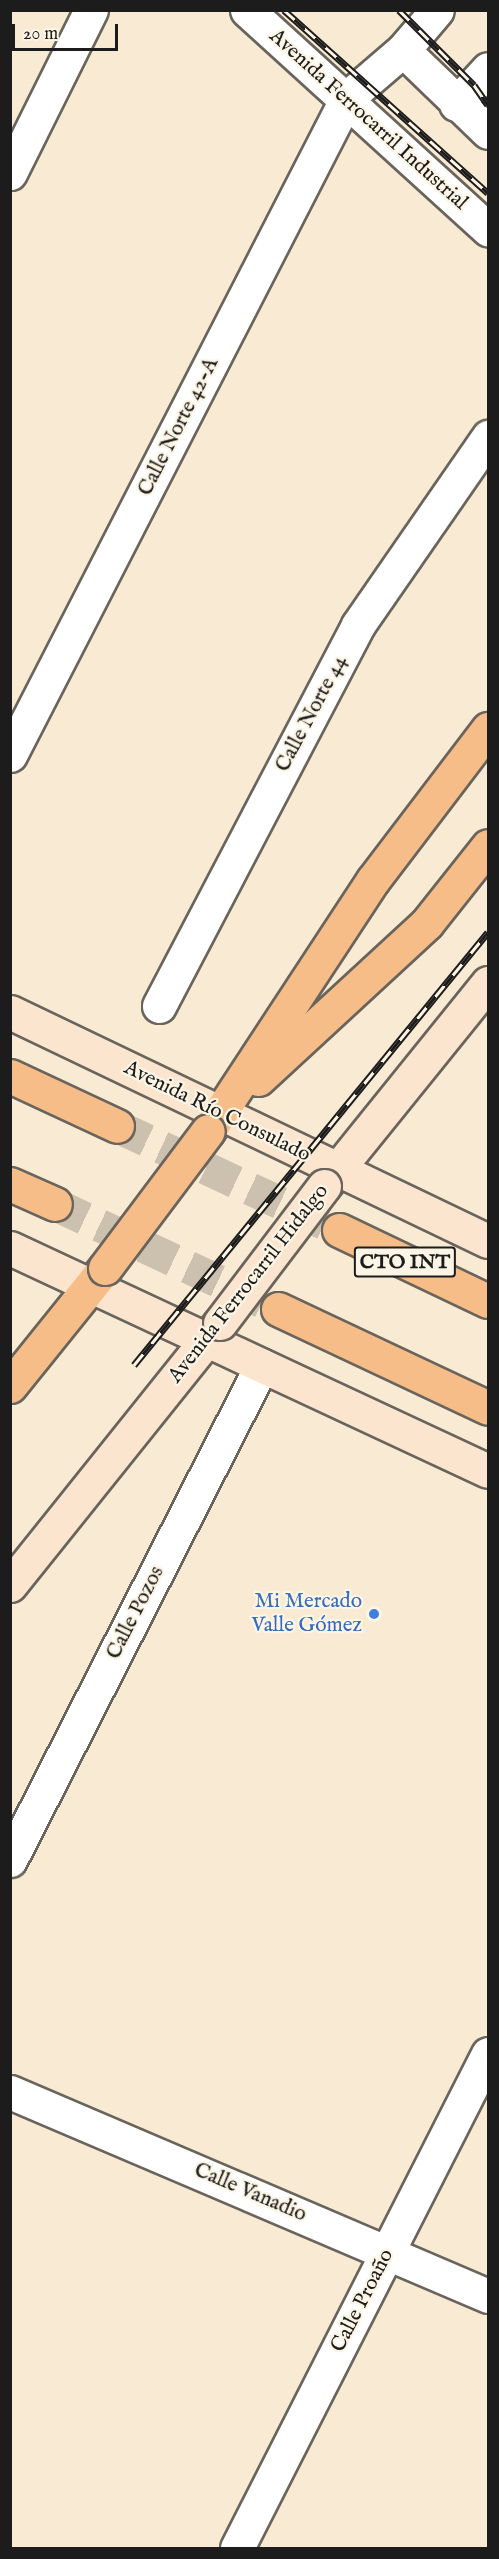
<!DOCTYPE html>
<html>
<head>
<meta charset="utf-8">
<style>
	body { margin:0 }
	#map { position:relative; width:499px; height:2559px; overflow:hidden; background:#f8ead3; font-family:"IM FELL English",serif }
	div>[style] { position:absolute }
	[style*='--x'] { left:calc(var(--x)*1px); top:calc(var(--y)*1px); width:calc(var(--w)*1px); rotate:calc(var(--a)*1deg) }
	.highway-tunnel>* { height:33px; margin-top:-16.5px; transform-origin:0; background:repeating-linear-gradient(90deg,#ccc1ae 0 33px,transparent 0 49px) }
	.roads { filter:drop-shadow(2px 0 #69645c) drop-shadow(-2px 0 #69645c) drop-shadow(0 2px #69645c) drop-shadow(0 -2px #69645c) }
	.street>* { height:33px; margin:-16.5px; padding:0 16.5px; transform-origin:16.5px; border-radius:16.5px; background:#fff }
	.secondary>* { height:33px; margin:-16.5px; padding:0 16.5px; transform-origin:16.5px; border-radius:16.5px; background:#fce5cf }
	.primary>* { height:33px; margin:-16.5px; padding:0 16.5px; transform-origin:16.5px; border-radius:16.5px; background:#f7bd88 }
	.highway>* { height:33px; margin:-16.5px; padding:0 16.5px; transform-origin:16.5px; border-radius:16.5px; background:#f7bd88 }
	.rail>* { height:7px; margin-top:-3.5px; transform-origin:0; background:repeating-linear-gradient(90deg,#fcf5e5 0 14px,#1c1c1c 0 28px); box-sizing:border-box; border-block:2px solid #1c1c1c }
	.bridges { filter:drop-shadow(2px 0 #69645c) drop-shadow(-2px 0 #69645c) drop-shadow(0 2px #69645c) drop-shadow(0 -2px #69645c) }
	.secondary-bridge>* { height:33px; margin:-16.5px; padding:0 16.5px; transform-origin:16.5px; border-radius:16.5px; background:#fce5cf }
	.primary-bridge>* { height:33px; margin:-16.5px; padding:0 16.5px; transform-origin:16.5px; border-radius:16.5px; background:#f7bd88 }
	.dots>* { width:16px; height:16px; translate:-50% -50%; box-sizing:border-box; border:3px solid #fcf5e5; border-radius:50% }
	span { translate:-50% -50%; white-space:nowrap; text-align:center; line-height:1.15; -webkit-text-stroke:4.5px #fcf5e5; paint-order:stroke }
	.shield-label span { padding:2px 4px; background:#fcf5e5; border:2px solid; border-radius:4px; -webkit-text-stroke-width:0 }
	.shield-label { font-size:20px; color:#1c1c1c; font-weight:700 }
	.street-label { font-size:21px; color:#1c1c1c }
	.shop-label { font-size:21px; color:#366cbe }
	.right { translate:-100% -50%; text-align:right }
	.frame { position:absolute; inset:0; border:12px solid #1c1c1c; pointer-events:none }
	.scale { position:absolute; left:12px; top:24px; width:106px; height:27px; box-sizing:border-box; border:3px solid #1c1c1c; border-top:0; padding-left:8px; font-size:18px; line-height:21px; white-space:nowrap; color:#1c1c1c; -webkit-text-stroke:4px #fcf5e5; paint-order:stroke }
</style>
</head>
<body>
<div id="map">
	<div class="highway-tunnel">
		<div style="--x:117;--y:1126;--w:245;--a:25.1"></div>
		<div style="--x:55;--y:1204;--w:246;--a:25.2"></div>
	</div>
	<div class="roads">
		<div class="street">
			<div style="--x:247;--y:10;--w:326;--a:42.3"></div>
			<div style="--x:403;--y:50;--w:118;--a:44"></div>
			<div style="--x:456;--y:104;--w:47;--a:-47.6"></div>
			<div style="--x:10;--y:173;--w:182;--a:-63.6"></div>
			<div style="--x:10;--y:755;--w:738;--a:-62.85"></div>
			<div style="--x:347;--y:98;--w:74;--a:-40.6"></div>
			<div style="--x:403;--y:50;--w:52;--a:-49.6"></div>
			<div style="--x:159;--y:1006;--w:430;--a:-62.4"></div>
			<div style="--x:358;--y:625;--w:229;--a:-55.3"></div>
			<div style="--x:10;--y:1860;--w:555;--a:-63.02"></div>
			<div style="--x:10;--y:2092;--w:520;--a:23.11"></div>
			<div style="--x:237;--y:2548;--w:554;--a:-63.07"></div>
		</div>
		<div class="secondary">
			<div style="--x:10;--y:1012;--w:530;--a:25.6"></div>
			<div style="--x:324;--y:1186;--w:261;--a:-51.1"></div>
			<div style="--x:10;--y:1248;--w:527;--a:25.01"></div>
			<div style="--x:10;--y:1585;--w:334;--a:-51.3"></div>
		</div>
		<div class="primary">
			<div style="--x:258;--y:1079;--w:230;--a:-42.7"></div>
			<div style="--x:427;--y:923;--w:98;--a:-51.6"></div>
			<div style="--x:208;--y:1131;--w:300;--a:-56.7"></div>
			<div style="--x:373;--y:880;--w:190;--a:-52.7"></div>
			<div style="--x:10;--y:1386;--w:151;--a:-51.2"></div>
		</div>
		<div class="highway">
			<div style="--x:10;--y:1076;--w:118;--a:25"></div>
			<div style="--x:10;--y:1184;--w:49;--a:24"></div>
			<div style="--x:339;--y:1230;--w:165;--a:25.5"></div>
			<div style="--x:278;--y:1309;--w:232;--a:25.2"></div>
		</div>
	</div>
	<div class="rail">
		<div style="--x:284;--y:10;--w:274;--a:41.9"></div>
		<div style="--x:399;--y:10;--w:106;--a:45"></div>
		<div style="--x:474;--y:85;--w:24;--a:55"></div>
		<div style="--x:134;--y:1365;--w:559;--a:-50.73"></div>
	</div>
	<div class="bridges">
		<div class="secondary-bridge">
			<div style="--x:220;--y:1323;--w:172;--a:-52.8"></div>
		</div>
		<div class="primary-bridge">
			<div style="--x:105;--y:1268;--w:171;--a:-53.1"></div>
		</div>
	</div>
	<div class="dots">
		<div style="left:374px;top:1614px;background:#3f7fe0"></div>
	</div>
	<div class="shield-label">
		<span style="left:405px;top:1262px">CTO INT</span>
	</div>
	<div class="street-label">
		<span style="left:368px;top:120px;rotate:42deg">Avenida Ferrocarril Industrial</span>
		<span style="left:179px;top:427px;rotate:-63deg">Calle Norte 42-A</span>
		<span style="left:312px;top:714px;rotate:-62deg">Calle Norte 44</span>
		<span style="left:217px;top:1112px;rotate:26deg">Avenida Río Consulado</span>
		<span style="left:249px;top:1284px;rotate:-52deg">Avenida Ferrocarril Hidalgo</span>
		<span style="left:136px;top:1613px;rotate:-63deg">Calle Pozos</span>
		<span style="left:250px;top:2193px;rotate:23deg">Calle Vanadio</span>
		<span style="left:363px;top:2301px;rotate:-63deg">Calle Proaño</span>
	</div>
	<div class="shop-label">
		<span class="right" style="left:362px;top:1614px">Mi Mercado<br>Valle Gómez</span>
	</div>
	<div class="frame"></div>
	<div class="scale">20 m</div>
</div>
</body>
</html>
